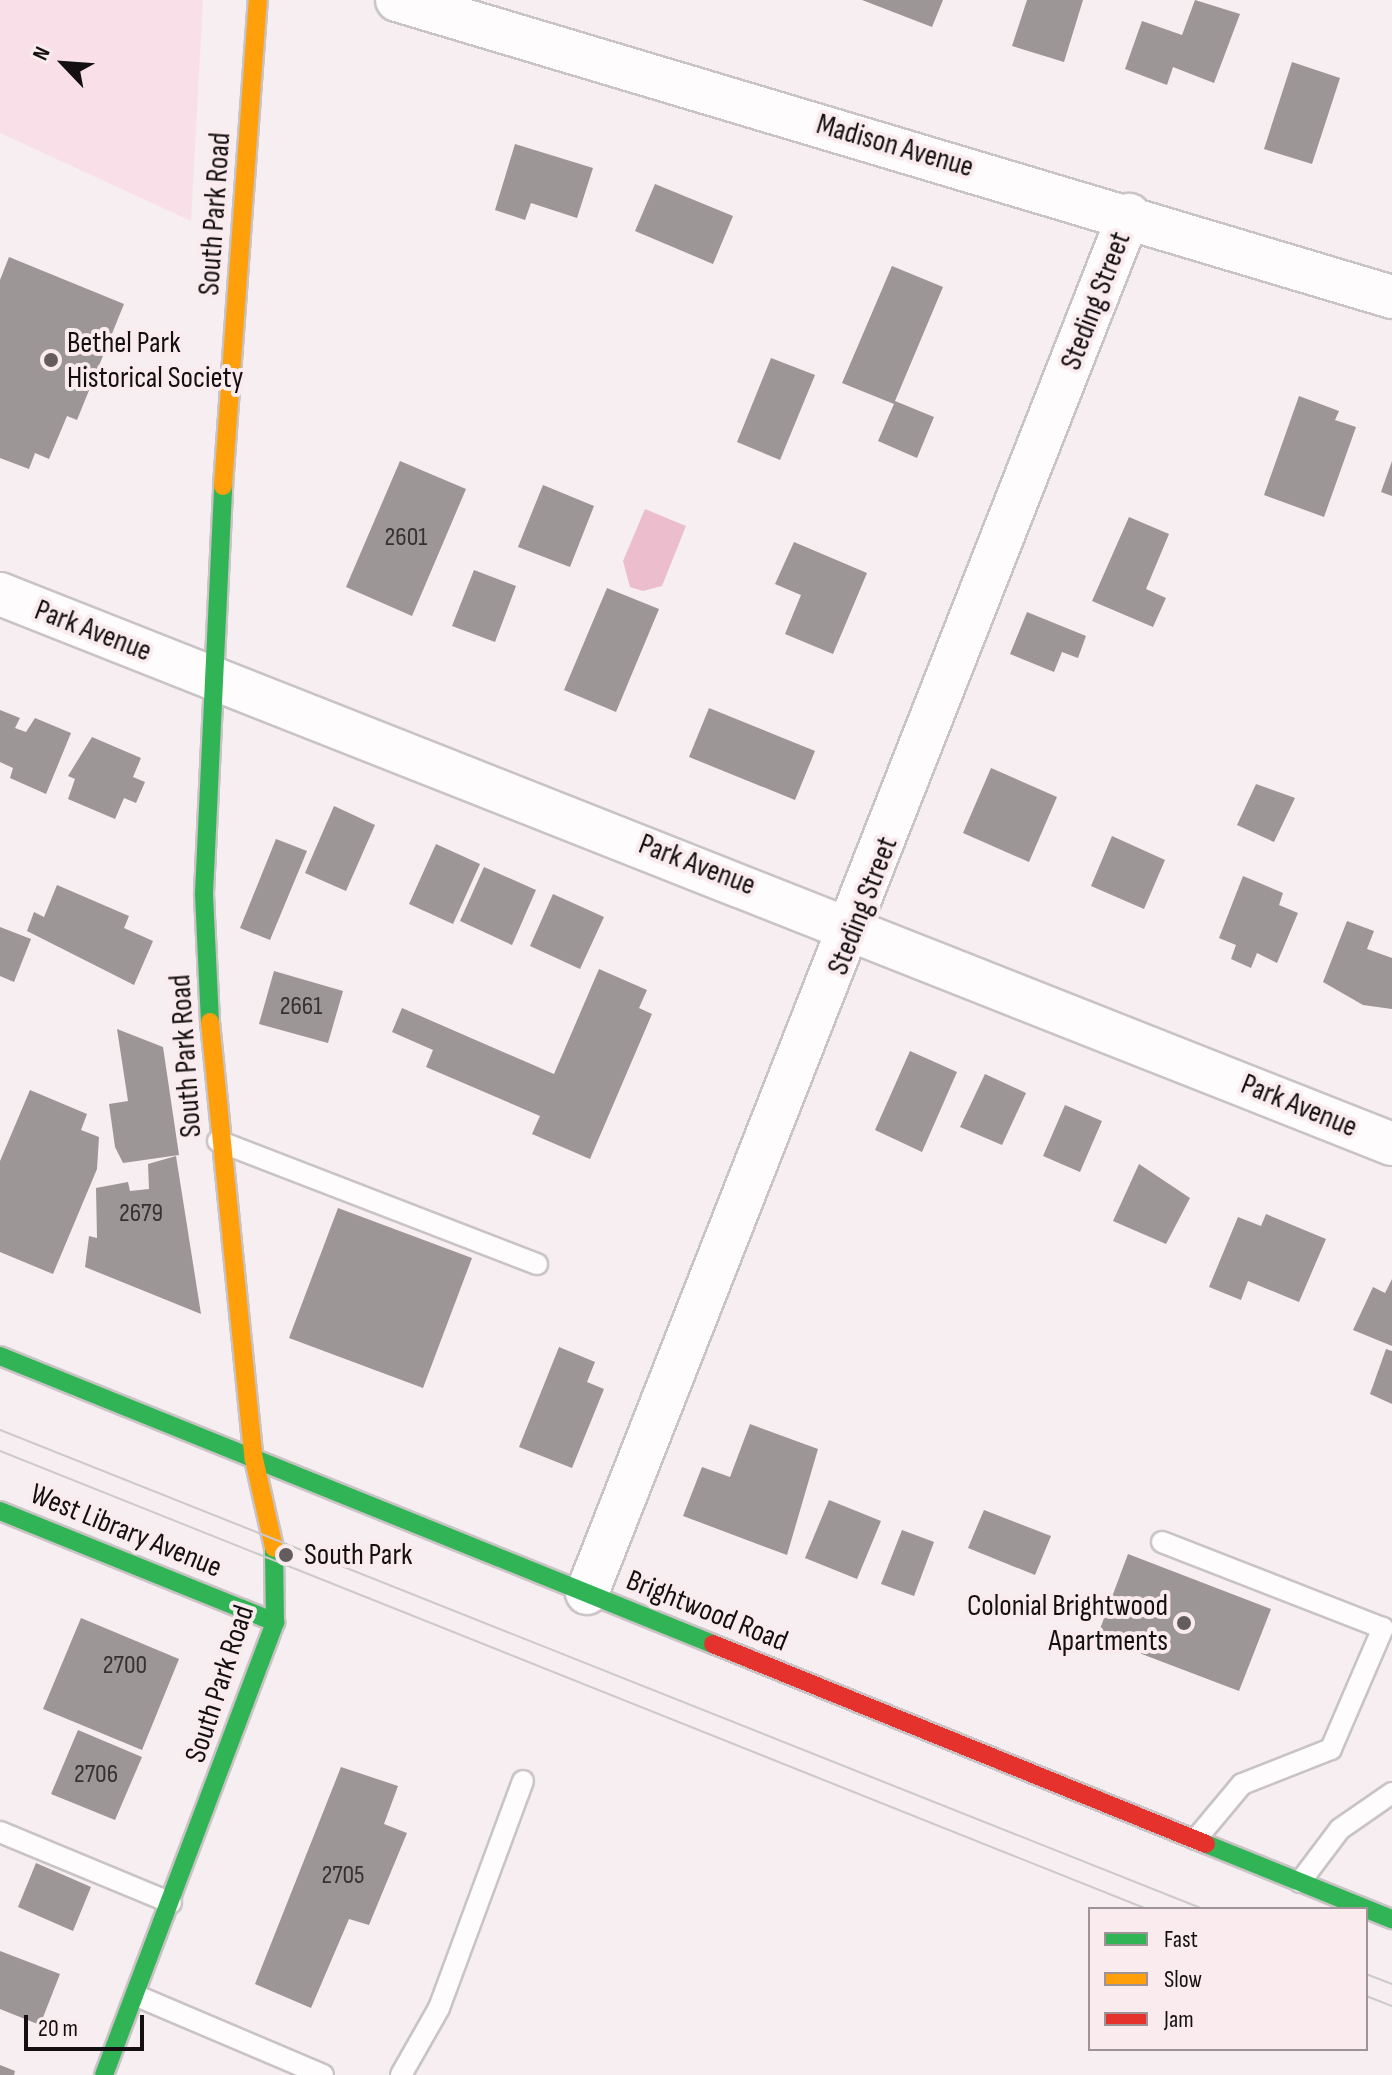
<!DOCTYPE html>
<html>
<head>
<meta charset="utf-8">
<style>
	body { margin:0 }
	#map { position:relative; width:1392px; height:2075px; overflow:hidden; background:#f6eef0; font-family:"Sofia Sans Condensed",sans-serif }
	div>[style] { position:absolute }
	[style*='--x'] { left:calc(var(--x)*1px); top:calc(var(--y)*1px); width:calc(var(--w)*1px); rotate:calc(var(--a)*1deg) }
	.green>* { inset:0; background:#f9e0e8 }
	.water>* { inset:0; background:#ecbecd }
	.building>* { inset:0; background:#9c9697 }
	.path>* { height:5px; margin-top:-2.5px; transform-origin:0; background:repeating-linear-gradient(90deg,#d8d6d6 0 6px,transparent 0 12px) }
	.roads { filter:drop-shadow(2px 0 #c9c3c5) drop-shadow(-2px 0 #c9c3c5) drop-shadow(0 2px #c9c3c5) drop-shadow(0 -2px #c9c3c5) }
	.lane>* { height:20px; margin:-10px; padding:0 10px; transform-origin:10px; border-radius:10px; background:#fefcfd }
	.street>* { height:42px; margin:-21px; padding:0 21px; transform-origin:21px; border-radius:21px; background:#fefcfd }
	.fast>* { height:18px; margin:-9px; padding:0 9px; transform-origin:9px; border-radius:9px; background:#30b455 }
	.slow>* { height:18px; margin:-9px; padding:0 9px; transform-origin:9px; border-radius:9px; background:#ff9f0a }
	.jam>* { height:18px; margin:-9px; padding:0 9px; transform-origin:9px; border-radius:9px; background:#e5322d }
	.tram>* { height:2px; margin:-1px; padding:0 1px; transform-origin:1px; border-radius:1px; background:#ccc9cb }
	.dots>* { width:22px; height:22px; translate:-50% -50%; box-sizing:border-box; border:4px solid #faebef; border-radius:50% }
	span { translate:-50% -50%; white-space:nowrap; text-align:center; line-height:1.15; -webkit-text-stroke:8px #faebef; paint-order:stroke }
	.number-label { font-size:26px; color:#363132 }
	.number-label span { -webkit-text-stroke-width:0 }
	.street-label { font-size:30px; color:#140f10 }
	.poi-label { font-size:30px; color:#140f10 }
	.left { translate:0 -50%; text-align:left }
	.right { translate:-100% -50%; text-align:right }
	.legend { position:absolute; left:1088px; top:1907px; width:280px; height:144px; box-sizing:border-box; background:#faebef; border:2px solid #9e9396; margin:0; padding:10px 14px; list-style:none; font-size:24px; color:#140f10 }
	.legend li { display:flex; align-items:center; gap:16px; height:40px }
	.legend b { width:40px; border:2px solid #9e9396 }
	.north { position:absolute; left:24px; top:24px; width:80px; height:80px; -webkit-text-stroke:6px #faebef; paint-order:stroke; rotate:295deg; font-size:22px; font-weight:700; line-height:32px; text-align:center; color:#140f10 }
	.north::after { content:''; display:block; margin:auto; width:28px; height:36px; background:#140f10; clip-path:polygon(50% 0,100% 100%,50% 72%,0 100%) }
	.scale { position:absolute; left:24px; top:2015px; width:120px; height:36px; box-sizing:border-box; border:4px solid #140f10; border-top:0; padding-left:10px; font-size:24px; line-height:28px; white-space:nowrap; color:#140f10; -webkit-text-stroke:6px #faebef; paint-order:stroke }
</style>
</head>
<body>
<div id="map">
	<div class="green">
		<div style="clip-path:polygon(0 0,203px 0,191px 221px,0 133px)"></div>
	</div>
	<div class="water">
		<div style="clip-path:polygon(645px 509px,686px 526px,662px 586px,643px 591px,630px 587px,623px 561px)"></div>
	</div>
	<div class="building">
		<div style="clip-path:polygon(862px 0,943px 0,932px 27px)"></div>
		<div style="clip-path:polygon(1027px 0,1083px 0,1064px 62px,1012px 46px)"></div>
		<div style="clip-path:polygon(1195px 0,1240px 14px,1214px 83px,1173px 67px,1167px 85px,1125px 69px,1142px 21px,1182px 35px)"></div>
		<div style="clip-path:polygon(1292px 62px,1340px 78px,1312px 164px,1264px 149px)"></div>
		<div style="clip-path:polygon(515px 144px,593px 168px,577px 218px,531px 203px,525px 220px,495px 210px)"></div>
		<div style="clip-path:polygon(655px 184px,733px 216px,713px 264px,635px 231px)"></div>
		<div style="clip-path:polygon(9px 257px,124px 304px,77px 420px,67px 416px,49px 459px,35px 453px,29px 469px,0 458px,0 280px)"></div>
		<div style="clip-path:polygon(892px 266px,943px 287px,895px 401px,934px 417px,917px 458px,878px 441px,894px 404px,842px 383px)"></div>
		<div style="clip-path:polygon(771px 358px,815px 375px,780px 460px,737px 442px)"></div>
		<div style="clip-path:polygon(1299px 396px,1339px 411px,1335px 420px,1356px 427px,1324px 517px,1264px 495px)"></div>
		<div style="clip-path:polygon(400px 461px,466px 489px,412px 616px,346px 587px)"></div>
		<div style="clip-path:polygon(1392px 461px,1392px 496px,1381px 492px)"></div>
		<div style="clip-path:polygon(543px 485px,594px 506px,570px 567px,518px 547px)"></div>
		<div style="clip-path:polygon(1129px 517px,1169px 534px,1146px 589px,1166px 598px,1153px 627px,1092px 601px)"></div>
		<div style="clip-path:polygon(794px 542px,867px 573px,833px 654px,785px 634px,801px 595px,775px 584px)"></div>
		<div style="clip-path:polygon(474px 570px,516px 586px,495px 642px,452px 626px)"></div>
		<div style="clip-path:polygon(607px 588px,659px 609px,616px 712px,564px 690px)"></div>
		<div style="clip-path:polygon(1027px 612px,1086px 636px,1078px 658px,1062px 652px,1054px 672px,1010px 654px)"></div>
		<div style="clip-path:polygon(709px 708px,815px 751px,795px 800px,689px 757px)"></div>
		<div style="clip-path:polygon(0 710px,20px 718px,15px 728px,26px 732px,35px 718px,71px 733px,46px 794px,10px 778px,13px 768px,0 762px)"></div>
		<div style="clip-path:polygon(92px 737px,141px 758px,133px 777px,145px 782px,136px 803px,124px 798px,115px 819px,68px 799px,75px 779px,68px 776px)"></div>
		<div style="clip-path:polygon(991px 768px,1057px 797px,1029px 862px,963px 833px)"></div>
		<div style="clip-path:polygon(1256px 784px,1295px 798px,1274px 842px,1237px 825px)"></div>
		<div style="clip-path:polygon(334px 806px,375px 825px,346px 891px,305px 873px)"></div>
		<div style="clip-path:polygon(1112px 836px,1165px 860px,1144px 909px,1091px 886px)"></div>
		<div style="clip-path:polygon(276px 839px,307px 851px,270px 940px,240px 928px)"></div>
		<div style="clip-path:polygon(436px 844px,480px 864px,453px 924px,409px 904px)"></div>
		<div style="clip-path:polygon(484px 867px,536px 890px,512px 945px,460px 921px)"></div>
		<div style="clip-path:polygon(1243px 876px,1283px 893px,1279px 905px,1298px 913px,1277px 963px,1257px 953px,1251px 968px,1231px 959px,1236px 945px,1219px 938px)"></div>
		<div style="clip-path:polygon(57px 885px,129px 916px,124px 928px,153px 941px,134px 985px,27px 931px,34px 912px,44px 917px)"></div>
		<div style="clip-path:polygon(553px 894px,604px 917px,580px 969px,530px 946px)"></div>
		<div style="clip-path:polygon(1347px 921px,1374px 931px,1367px 949px,1392px 958px,1392px 1009px,1363px 1005px,1323px 982px)"></div>
		<div style="clip-path:polygon(0 927px,31px 939px,14px 982px,0 976px)"></div>
		<div style="clip-path:polygon(599px 969px,647px 990px,639px 1008px,652px 1014px,590px 1159px,532px 1134px,540px 1116px,426px 1067px,433px 1050px,392px 1032px,402px 1008px,554px 1074px)"></div>
		<div style="clip-path:polygon(274px 971px,343px 991px,328px 1043px,259px 1024px)"></div>
		<div style="clip-path:polygon(117px 1029px,163px 1047px,179px 1155px,123px 1163px,115px 1147px,109px 1104px,128px 1101px)"></div>
		<div style="clip-path:polygon(910px 1051px,957px 1072px,922px 1152px,875px 1130px)"></div>
		<div style="clip-path:polygon(985px 1074px,1026px 1093px,1002px 1145px,960px 1127px)"></div>
		<div style="clip-path:polygon(30px 1090px,87px 1114px,81px 1130px,99px 1137px,97px 1169px,53px 1274px,0 1252px,0 1161px)"></div>
		<div style="clip-path:polygon(1065px 1105px,1102px 1121px,1080px 1172px,1043px 1156px)"></div>
		<div style="clip-path:polygon(176px 1156px,201px 1314px,85px 1267px,89px 1236px,97px 1238px,96px 1188px,128px 1182px,130px 1191px,149px 1189px,148px 1164px)"></div>
		<div style="clip-path:polygon(1139px 1164px,1190px 1198px,1166px 1244px,1113px 1221px)"></div>
		<div style="clip-path:polygon(338px 1208px,472px 1258px,423px 1388px,289px 1338px)"></div>
		<div style="clip-path:polygon(1266px 1214px,1326px 1239px,1299px 1302px,1248px 1281px,1241px 1300px,1209px 1287px,1238px 1217px,1261px 1226px)"></div>
		<div style="clip-path:polygon(1392px 1279px,1392px 1346px,1353px 1330px,1373px 1287px,1385px 1293px)"></div>
		<div style="clip-path:polygon(559px 1347px,595px 1362px,587px 1382px,604px 1389px,572px 1468px,519px 1447px)"></div>
		<div style="clip-path:polygon(1386px 1349px,1392px 1351px,1392px 1404px,1370px 1394px)"></div>
		<div style="clip-path:polygon(750px 1424px,818px 1449px,787px 1555px,683px 1516px,702px 1467px,730px 1477px)"></div>
		<div style="clip-path:polygon(829px 1500px,881px 1521px,857px 1579px,805px 1558px)"></div>
		<div style="clip-path:polygon(984px 1510px,1051px 1536px,1035px 1575px,968px 1548px)"></div>
		<div style="clip-path:polygon(902px 1530px,934px 1542px,914px 1596px,881px 1584px)"></div>
		<div style="clip-path:polygon(1128px 1554px,1271px 1609px,1239px 1691px,1097px 1637px)"></div>
		<div style="clip-path:polygon(81px 1618px,179px 1659px,142px 1750px,43px 1709px)"></div>
		<div style="clip-path:polygon(78px 1730px,142px 1757px,115px 1820px,51px 1794px)"></div>
		<div style="clip-path:polygon(341px 1767px,398px 1786px,384px 1824px,407px 1833px,369px 1925px,349px 1919px,311px 2008px,255px 1984px)"></div>
		<div style="clip-path:polygon(36px 1863px,91px 1887px,73px 1931px,18px 1907px)"></div>
		<div style="clip-path:polygon(0 1951px,60px 1974px,40px 2025px,0 2009px)"></div>
		<div style="clip-path:polygon(0 2065px,15px 2071px,14px 2075px,0 2075px)"></div>
	</div>
	<div class="path">
		<div style="--x:350;--y:1546;--w:28;--a:30"></div>
	</div>
	<div class="roads">
		<div class="lane">
			<div style="--x:218;--y:1141;--w:342;--a:21.1"></div>
			<div style="--x:1162;--y:1542;--w:237;--a:21.3"></div>
			<div style="--x:1383;--y:1628;--w:132;--a:113.3"></div>
			<div style="--x:1331;--y:1749;--w:96;--a:158.5"></div>
			<div style="--x:1242;--y:1784;--w:72;--a:129.9"></div>
			<div style="--x:0;--y:1832;--w:185;--a:22.5"></div>
			<div style="--x:1300;--y:1882;--w:66;--a:-53"></div>
			<div style="--x:1340;--y:1829;--w:63;--a:-34.7"></div>
			<div style="--x:137;--y:1996;--w:202;--a:23"></div>
			<div style="--x:401;--y:2075;--w:77;--a:-60.4"></div>
			<div style="--x:439;--y:2008;--w:242;--a:-69.7"></div>
		</div>
		<div class="street">
			<div style="--x:397;--y:0;--w:1038;--a:16.62"></div>
			<div style="--x:0;--y:594;--w:1497;--a:21.56"></div>
			<div style="--x:587;--y:1593;--w:1481;--a:-68.53"></div>
		</div>
		<div class="fast">
			<div style="--x:210;--y:1022;--w:129;--a:-92.7"></div>
			<div style="--x:204;--y:893;--w:407;--a:-87.3"></div>
			<div style="--x:0;--y:1356;--w:769;--a:22"></div>
			<div style="--x:0;--y:1511;--w:297;--a:22"></div>
			<div style="--x:1206;--y:1844;--w:201;--a:22"></div>
			<div style="--x:104;--y:2075;--w:484;--a:-69.3"></div>
			<div style="--x:275;--y:1622;--w:74;--a:-90.8"></div>
		</div>
		<div class="slow">
			<div style="--x:223;--y:486;--w:487;--a:-85.9"></div>
			<div style="--x:210;--y:1022;--w:439;--a:84.3"></div>
			<div style="--x:254;--y:1459;--w:91;--a:77.3"></div>
		</div>
		<div class="jam">
			<div style="--x:713;--y:1644;--w:532;--a:22.08"></div>
		</div>
	</div>
	<div class="tram">
		<div style="--x:0;--y:1430;--w:1295;--a:21.71"></div>
		<div style="--x:0;--y:1451;--w:1235;--a:21.77"></div>
		<div style="--x:1366;--y:1974;--w:28;--a:21"></div>
		<div style="--x:1366;--y:1996;--w:28;--a:21"></div>
	</div>
	<div class="dots">
		<div style="left:51px;top:360px;background:#635d5e"></div>
		<div style="left:286px;top:1555px;background:#635d5e"></div>
		<div style="left:1184px;top:1623px;background:#635d5e"></div>
	</div>
	<div class="number-label">
		<span style="left:406px;top:538px">2601</span>
		<span style="left:301px;top:1007px">2661</span>
		<span style="left:141px;top:1214px">2679</span>
		<span style="left:125px;top:1666px">2700</span>
		<span style="left:96px;top:1775px">2706</span>
		<span style="left:343px;top:1876px">2705</span>
	</div>
	<div class="street-label">
		<span style="left:895px;top:146px;rotate:16deg">Madison Avenue</span>
		<span style="left:215px;top:214px;rotate:-86deg">South Park Road</span>
		<span style="left:1096px;top:301px;rotate:-69deg">Steding Street</span>
		<span style="left:93px;top:631px;rotate:21deg">Park Avenue</span>
		<span style="left:697px;top:865px;rotate:21deg">Park Avenue</span>
		<span style="left:863px;top:906px;rotate:-69deg">Steding Street</span>
		<span style="left:186px;top:1056px;rotate:-94deg">South Park Road</span>
		<span style="left:1299px;top:1106px;rotate:22deg">Park Avenue</span>
		<span style="left:126px;top:1531px;rotate:22deg">West Library Avenue</span>
		<span style="left:707px;top:1611px;rotate:22deg">Brightwood Road</span>
		<span style="left:220px;top:1684px;rotate:-72deg">South Park Road</span>
	</div>
	<div class="poi-label">
		<span class="left" style="left:67px;top:360px">Bethel Park<br>Historical Society</span>
		<span class="left" style="left:304px;top:1555px">South Park</span>
		<span class="right" style="left:1168px;top:1623px">Colonial Brightwood<br>Apartments</span>
	</div>
	<ul class="legend">
	<li><b style="height:10px;background:#30b455"></b>Fast</li>
	<li><b style="height:10px;background:#ff9f0a"></b>Slow</li>
	<li><b style="height:10px;background:#e5322d"></b>Jam</li>
	</ul>
	<div class="north">N</div>
	<div class="scale">20 m</div>
</div>
</body>
</html>
